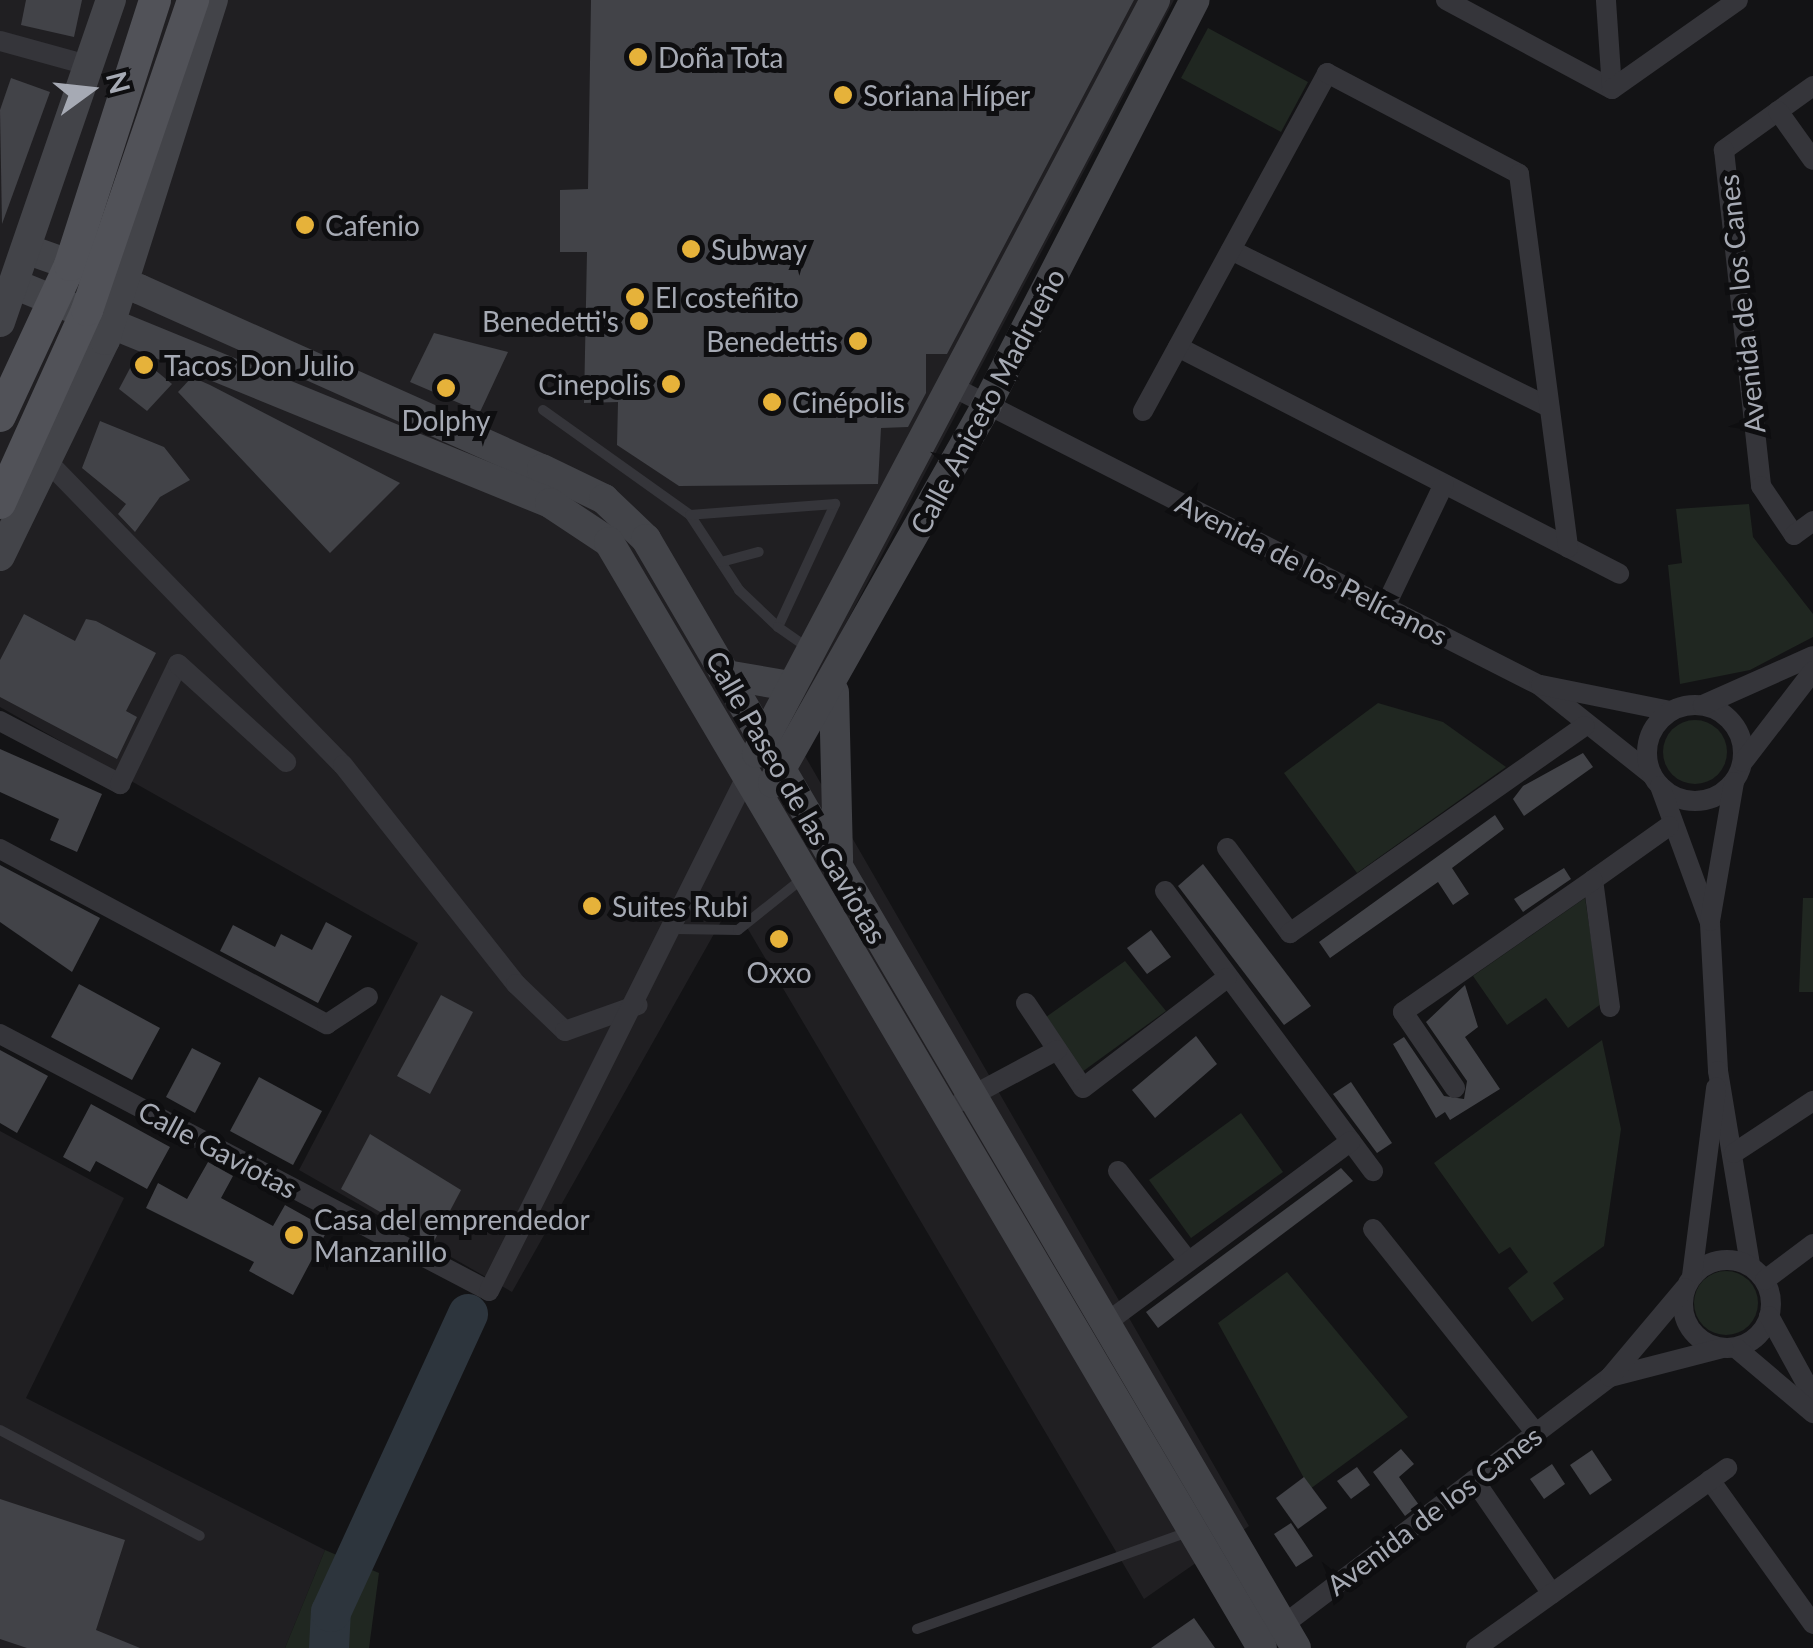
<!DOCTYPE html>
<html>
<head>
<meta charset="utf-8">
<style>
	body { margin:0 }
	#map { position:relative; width:1813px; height:1648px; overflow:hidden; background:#131315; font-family:Lato,sans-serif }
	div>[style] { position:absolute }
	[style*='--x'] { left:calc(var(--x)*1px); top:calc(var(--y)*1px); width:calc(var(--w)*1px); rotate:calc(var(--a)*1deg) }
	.built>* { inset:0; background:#201f22 }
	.green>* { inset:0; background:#202721 }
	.round { border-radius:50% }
	.river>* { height:40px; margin:-20px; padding:0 20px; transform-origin:20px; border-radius:20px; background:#2d353d }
	.building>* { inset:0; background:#424348 }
	.lane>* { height:10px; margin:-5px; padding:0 5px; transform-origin:5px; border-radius:5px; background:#35353a }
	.street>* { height:20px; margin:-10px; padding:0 10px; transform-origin:10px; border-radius:10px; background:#35353a }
	.street>.ring { margin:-10px; padding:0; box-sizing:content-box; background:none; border:20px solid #35353a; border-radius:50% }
	.secondary>* { height:30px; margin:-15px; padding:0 15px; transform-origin:15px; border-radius:15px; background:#434449 }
	.primary>* { height:32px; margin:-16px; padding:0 16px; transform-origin:16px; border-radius:16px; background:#515258 }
	.dots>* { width:28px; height:28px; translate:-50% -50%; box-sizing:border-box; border:5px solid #0e0e10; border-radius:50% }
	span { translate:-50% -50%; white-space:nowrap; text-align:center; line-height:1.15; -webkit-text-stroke:10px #0e0e10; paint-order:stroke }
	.poi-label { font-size:28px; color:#a6aab4 }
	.left { translate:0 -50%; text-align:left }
	.right { translate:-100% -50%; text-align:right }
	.street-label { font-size:28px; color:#a6aab4 }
	.north { position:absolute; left:40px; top:40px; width:100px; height:100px; -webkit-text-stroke:8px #0e0e10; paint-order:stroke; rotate:75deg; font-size:28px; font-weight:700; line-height:40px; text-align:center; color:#a6aab4 }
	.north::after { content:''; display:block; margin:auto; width:35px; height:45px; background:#a6aab4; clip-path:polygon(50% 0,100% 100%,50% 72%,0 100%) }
</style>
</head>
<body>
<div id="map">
	<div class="built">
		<div style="clip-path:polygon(0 0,1174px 0,790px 730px,1249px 1526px,1144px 1599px,732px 902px,512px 1292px,299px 1170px,418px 943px,0 707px)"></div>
		<div style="clip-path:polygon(0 1131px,124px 1198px,26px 1398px,325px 1550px,285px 1648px,0 1648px)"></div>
	</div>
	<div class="green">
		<div style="clip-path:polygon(1208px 28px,1308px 82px,1281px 132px,1181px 78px)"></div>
		<div style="clip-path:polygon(1749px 504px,1753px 537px,1813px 614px,1813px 637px,1750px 670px,1680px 684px,1668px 565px,1682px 563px,1676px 509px)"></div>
		<div style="clip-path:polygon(1378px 703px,1443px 722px,1506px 767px,1357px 873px,1284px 773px)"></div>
		<div class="round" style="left:1663px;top:720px;width:64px;height:64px"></div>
		<div style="clip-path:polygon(1585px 898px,1601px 1004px,1568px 1028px,1546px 998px,1507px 1025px,1473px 976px)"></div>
		<div style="clip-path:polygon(1803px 898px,1813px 898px,1813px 992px,1799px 992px)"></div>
		<div style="clip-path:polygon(1125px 961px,1166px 1011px,1082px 1072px,1046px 1017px)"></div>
		<div style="clip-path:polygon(1602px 1040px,1621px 1129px,1604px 1246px,1553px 1283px,1564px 1299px,1532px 1322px,1508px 1288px,1528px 1272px,1510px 1247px,1499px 1254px,1434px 1163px)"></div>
		<div style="clip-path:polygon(1241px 1113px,1283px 1172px,1191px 1238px,1149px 1180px)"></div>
		<div class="round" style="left:1694px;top:1271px;width:64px;height:64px"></div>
		<div style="clip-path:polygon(1287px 1272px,1408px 1417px,1310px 1489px,1218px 1323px)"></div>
		<div style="clip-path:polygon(325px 1550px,379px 1573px,369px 1648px,285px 1648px)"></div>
	</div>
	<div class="river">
		<div style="--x:329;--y:1648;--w:36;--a:-87"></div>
		<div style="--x:331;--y:1612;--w:328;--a:-65.3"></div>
	</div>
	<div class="building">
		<div style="clip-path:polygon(26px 0,82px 0,74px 37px,21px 25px)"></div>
		<div style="clip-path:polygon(591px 0,1134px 0,947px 354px,926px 354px,926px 393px,908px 427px,881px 428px,878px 484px,679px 486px,617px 445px,618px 402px,584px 403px,587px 252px,560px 252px,560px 190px,588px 189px)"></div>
		<div style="clip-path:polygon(11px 78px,50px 92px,2px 224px,0 110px)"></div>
		<div style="clip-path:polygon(434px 333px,508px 352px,480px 412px,410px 382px)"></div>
		<div style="clip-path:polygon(137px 355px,172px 384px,147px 411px,119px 389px)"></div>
		<div style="clip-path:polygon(192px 377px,210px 385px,400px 483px,330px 553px,178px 392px)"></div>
		<div style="clip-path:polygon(100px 421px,164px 447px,190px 480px,160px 497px,135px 532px,118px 514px,126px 504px,82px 468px)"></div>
		<div style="clip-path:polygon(24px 614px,75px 641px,86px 619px,96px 621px,156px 653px,126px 711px,137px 717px,117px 759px,0 697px,0 660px)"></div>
		<div style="clip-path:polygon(0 749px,102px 794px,77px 852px,50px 840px,59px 819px,0 792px)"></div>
		<div style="clip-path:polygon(1583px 753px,1593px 767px,1524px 816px,1513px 799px,1523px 786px)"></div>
		<div style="clip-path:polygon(1495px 815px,1504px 829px,1452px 868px,1469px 894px,1453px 905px,1438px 882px,1330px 958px,1319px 942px)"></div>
		<div style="clip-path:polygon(1203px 864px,1311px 1006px,1284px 1025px,1178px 886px)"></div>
		<div style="clip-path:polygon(0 865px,100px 918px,72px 972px,0 922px)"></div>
		<div style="clip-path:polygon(1564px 868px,1571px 879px,1523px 912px,1514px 899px)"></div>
		<div style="clip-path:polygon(326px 922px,352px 936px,318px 1003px,220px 951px,233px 925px,275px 947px,281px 934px,312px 950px)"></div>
		<div style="clip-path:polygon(1151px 930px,1171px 957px,1147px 974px,1127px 948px)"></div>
		<div style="clip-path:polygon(79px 984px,160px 1028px,132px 1080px,51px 1037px)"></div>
		<div style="clip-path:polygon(1465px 985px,1478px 1027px,1465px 1037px,1500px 1089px,1450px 1120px,1445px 1112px,1436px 1118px,1393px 1044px,1404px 1037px,1444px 1096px,1464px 1099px,1467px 1081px,1426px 1022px)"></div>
		<div style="clip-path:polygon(441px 995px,473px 1012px,430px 1094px,397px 1076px)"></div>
		<div style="clip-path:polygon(1196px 1036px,1217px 1064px,1155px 1118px,1132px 1090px)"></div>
		<div style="clip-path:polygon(192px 1048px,221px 1063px,195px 1113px,166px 1097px)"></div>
		<div style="clip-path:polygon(0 1050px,48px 1076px,17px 1133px,0 1123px)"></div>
		<div style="clip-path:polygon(259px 1077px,322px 1111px,293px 1165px,230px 1131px)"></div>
		<div style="clip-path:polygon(1351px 1082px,1392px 1143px,1377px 1153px,1333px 1094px)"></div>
		<div style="clip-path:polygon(91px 1104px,170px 1147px,147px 1189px,96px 1161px,90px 1172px,63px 1157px)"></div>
		<div style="clip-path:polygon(370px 1134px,461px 1190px,433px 1243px,341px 1189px)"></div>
		<div style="clip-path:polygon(208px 1162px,233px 1176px,221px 1198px,273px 1226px,285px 1205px,328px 1229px,293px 1295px,249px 1271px,254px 1262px,146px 1208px,158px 1183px,187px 1199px)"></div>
		<div style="clip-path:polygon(1341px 1168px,1353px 1181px,1158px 1328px,1146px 1312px)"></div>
		<div style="clip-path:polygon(1401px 1449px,1414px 1464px,1399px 1477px,1419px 1505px,1405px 1516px,1373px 1472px)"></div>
		<div style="clip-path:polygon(1592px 1450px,1612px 1480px,1590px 1495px,1570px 1465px)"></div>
		<div style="clip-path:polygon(1552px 1464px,1565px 1484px,1544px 1499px,1530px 1479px)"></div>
		<div style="clip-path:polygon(1357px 1467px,1370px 1485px,1351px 1499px,1337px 1481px)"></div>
		<div style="clip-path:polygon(1304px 1477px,1327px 1508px,1298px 1529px,1276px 1498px)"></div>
		<div style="clip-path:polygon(0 1499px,125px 1540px,96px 1630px,140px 1648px,27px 1648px,0 1639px)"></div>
		<div style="clip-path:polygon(1291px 1523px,1313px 1556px,1296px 1567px,1274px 1534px)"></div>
		<div style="clip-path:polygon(1194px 1618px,1215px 1648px,1151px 1648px)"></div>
	</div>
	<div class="lane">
		<div style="--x:543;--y:410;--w:181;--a:35.5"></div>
		<div style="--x:690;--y:515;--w:90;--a:56.8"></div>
		<div style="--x:739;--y:590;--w:54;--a:43.5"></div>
		<div style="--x:778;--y:627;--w:136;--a:-65.1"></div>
		<div style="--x:835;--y:504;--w:145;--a:175.7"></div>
		<div style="--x:721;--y:562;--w:39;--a:-15"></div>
		<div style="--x:778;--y:627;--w:37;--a:35"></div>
		<div style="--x:676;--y:929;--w:62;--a:0.9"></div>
		<div style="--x:738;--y:930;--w:82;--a:-38.6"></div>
		<div style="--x:0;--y:1430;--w:226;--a:27.9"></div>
		<div style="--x:917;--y:1629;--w:290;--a:-19.7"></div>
	</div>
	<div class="street">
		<div style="--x:1446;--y:0;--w:188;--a:28.2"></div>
		<div style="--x:1612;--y:89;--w:89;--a:-93.9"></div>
		<div style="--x:0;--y:41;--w:94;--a:15.4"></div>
		<div style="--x:1813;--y:86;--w:110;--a:144.3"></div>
		<div style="--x:1724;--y:150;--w:338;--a:83.7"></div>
		<div style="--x:1761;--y:486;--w:59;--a:56"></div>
		<div style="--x:1794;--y:535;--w:24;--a:-36"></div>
		<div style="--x:1612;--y:89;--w:154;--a:-35.2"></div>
		<div style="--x:1778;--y:111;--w:60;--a:54.5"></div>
		<div style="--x:1231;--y:250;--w:355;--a:26.3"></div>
		<div style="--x:1178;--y:347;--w:496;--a:27.2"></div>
		<div style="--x:955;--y:388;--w:655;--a:26.96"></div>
		<div style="--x:1539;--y:685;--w:144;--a:38.5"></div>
		<div style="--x:1143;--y:411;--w:385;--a:-61.4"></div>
		<div style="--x:1327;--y:73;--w:217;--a:27.7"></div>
		<div style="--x:1519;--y:174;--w:377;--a:82.5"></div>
		<div style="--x:49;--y:463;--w:421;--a:45.8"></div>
		<div style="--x:343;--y:765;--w:279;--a:51.7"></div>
		<div style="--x:516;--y:984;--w:68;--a:43.8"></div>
		<div style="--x:565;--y:1031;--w:77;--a:-19.6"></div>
		<div style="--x:1385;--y:607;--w:136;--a:-64.4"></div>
		<div style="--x:1541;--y:685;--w:132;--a:11.4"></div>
		<div class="ring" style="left:1647px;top:705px;width:76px;height:76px"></div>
		<div style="--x:1703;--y:705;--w:120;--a:-24"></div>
		<div style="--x:0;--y:721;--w:136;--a:27.7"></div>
		<div style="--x:120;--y:784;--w:133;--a:-64.2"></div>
		<div style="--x:178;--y:664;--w:146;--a:42.2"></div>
		<div style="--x:1743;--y:762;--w:115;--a:-52.4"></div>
		<div style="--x:1660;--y:786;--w:146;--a:69.9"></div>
		<div style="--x:1710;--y:923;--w:148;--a:86.9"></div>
		<div style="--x:1718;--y:1071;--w:197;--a:80.6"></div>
		<div style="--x:1227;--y:848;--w:106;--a:53.5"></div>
		<div style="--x:1290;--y:933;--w:360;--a:-35.1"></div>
		<div style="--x:0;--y:849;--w:371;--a:28.2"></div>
		<div style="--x:327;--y:1024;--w:49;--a:-33.4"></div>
		<div style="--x:1165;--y:891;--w:349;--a:53.4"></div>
		<div style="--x:1710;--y:921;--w:141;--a:-80.2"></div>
		<div style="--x:1026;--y:1003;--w:102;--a:56.2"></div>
		<div style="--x:1083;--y:1088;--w:181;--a:-37.4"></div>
		<div style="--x:1610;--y:1007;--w:128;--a:-97.6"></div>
		<div style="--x:1593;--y:880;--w:93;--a:-35.4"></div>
		<div style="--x:0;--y:1034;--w:552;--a:27.72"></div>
		<div style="--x:489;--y:1291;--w:579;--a:-63.43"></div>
		<div style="--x:1455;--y:1088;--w:92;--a:-124.4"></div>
		<div style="--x:1403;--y:1012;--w:231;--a:-34.8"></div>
		<div style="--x:962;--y:1101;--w:108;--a:-28.2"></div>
		<div style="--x:1734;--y:1153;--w:95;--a:-33.4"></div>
		<div style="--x:1118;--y:1171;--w:114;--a:52.1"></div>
		<div style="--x:1373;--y:1229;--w:261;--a:51.4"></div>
		<div class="ring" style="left:1683px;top:1260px;width:68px;height:68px"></div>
		<div style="--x:1692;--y:1276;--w:190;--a:-82.7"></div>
		<div style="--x:1765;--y:1280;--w:60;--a:-36.9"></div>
		<div style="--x:1769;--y:1316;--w:91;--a:61.2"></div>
		<div style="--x:1106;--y:1323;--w:305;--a:-36.6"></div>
		<div style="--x:1736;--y:1348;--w:101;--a:40.2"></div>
		<div style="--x:1610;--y:1377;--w:117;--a:-14.4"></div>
		<div style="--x:1474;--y:1480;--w:138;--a:55.6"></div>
		<div style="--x:1710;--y:1480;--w:177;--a:54.4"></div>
		<div style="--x:1274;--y:1632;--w:422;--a:-37.2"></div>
		<div style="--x:1610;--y:1377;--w:116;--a:-49.9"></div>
		<div style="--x:1476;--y:1648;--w:309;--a:-35.6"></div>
	</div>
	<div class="secondary">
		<div style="--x:26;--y:249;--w:120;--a:19.5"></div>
		<div style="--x:139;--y:289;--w:441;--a:24.1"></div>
		<div style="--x:542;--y:469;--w:69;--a:25.8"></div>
		<div style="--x:604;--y:499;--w:58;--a:43.6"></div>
		<div style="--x:646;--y:539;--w:1285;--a:59.62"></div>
		<div style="--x:14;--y:284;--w:579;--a:22.22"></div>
		<div style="--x:550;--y:503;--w:71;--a:33.5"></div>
		<div style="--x:609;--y:542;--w:1284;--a:59.44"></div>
		<div style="--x:0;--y:322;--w:341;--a:-71"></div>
		<div style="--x:0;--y:556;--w:240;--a:-64.1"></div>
		<div style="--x:105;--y:340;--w:357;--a:-72.4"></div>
		<div style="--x:726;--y:675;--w:65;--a:9.8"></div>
		<div style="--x:834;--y:692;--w:168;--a:88.6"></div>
		<div style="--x:757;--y:753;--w:852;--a:-62.14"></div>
		<div style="--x:773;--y:783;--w:435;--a:-60.5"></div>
		<div style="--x:987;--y:404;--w:454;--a:-62.8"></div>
	</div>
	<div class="primary">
		<div style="--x:0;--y:416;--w:166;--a:-65.1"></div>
		<div style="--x:70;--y:265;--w:278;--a:-72.2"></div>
		<div style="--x:0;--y:503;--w:212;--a:-65.7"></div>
		<div style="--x:87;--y:310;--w:328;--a:-71.1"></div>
	</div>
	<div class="dots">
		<div style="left:638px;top:57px;background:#e6b23a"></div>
		<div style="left:843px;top:95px;background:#e6b23a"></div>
		<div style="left:305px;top:225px;background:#e6b23a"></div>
		<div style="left:691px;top:249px;background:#e6b23a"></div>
		<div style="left:635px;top:297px;background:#e6b23a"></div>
		<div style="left:639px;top:321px;background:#e6b23a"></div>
		<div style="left:858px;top:341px;background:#e6b23a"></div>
		<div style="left:144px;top:365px;background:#e6b23a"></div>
		<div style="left:671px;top:384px;background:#e6b23a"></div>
		<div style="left:446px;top:388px;background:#e6b23a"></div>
		<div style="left:772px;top:402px;background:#e6b23a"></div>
		<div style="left:592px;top:906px;background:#e6b23a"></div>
		<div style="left:779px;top:939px;background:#e6b23a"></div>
		<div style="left:294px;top:1235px;background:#e6b23a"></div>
	</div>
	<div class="poi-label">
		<span class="left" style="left:658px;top:57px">Doña Tota</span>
		<span class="left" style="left:863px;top:95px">Soriana Híper</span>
		<span class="left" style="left:325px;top:225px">Cafenio</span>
		<span class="left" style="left:711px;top:249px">Subway</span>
		<span class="left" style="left:655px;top:297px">El costeñito</span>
		<span class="right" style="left:619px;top:321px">Benedetti's</span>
		<span class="right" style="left:838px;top:341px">Benedettis</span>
		<span class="left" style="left:164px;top:365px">Tacos Don Julio</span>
		<span class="right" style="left:651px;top:384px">Cinepolis</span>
		<span class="left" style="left:792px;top:402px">Cinépolis</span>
		<span style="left:446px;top:420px">Dolphy</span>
		<span class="left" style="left:612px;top:906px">Suites Rubi</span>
		<span style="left:779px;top:972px">Oxxo</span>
		<span class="left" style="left:314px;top:1235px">Casa del emprendedor<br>Manzanillo</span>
	</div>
	<div class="street-label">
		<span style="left:1741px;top:304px;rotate:-96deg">Avenida de los Canes</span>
		<span style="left:987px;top:401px;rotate:-62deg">Calle Aniceto Madrueño</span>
		<span style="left:1312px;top:569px;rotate:27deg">Avenida de los Pelícanos</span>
		<span style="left:797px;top:797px;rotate:60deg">Calle Paseo de las Gaviotas</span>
		<span style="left:218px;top:1149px;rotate:28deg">Calle Gaviotas</span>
		<span style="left:1434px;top:1510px;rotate:-37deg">Avenida de los Canes</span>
	</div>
	<div class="north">N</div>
</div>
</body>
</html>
